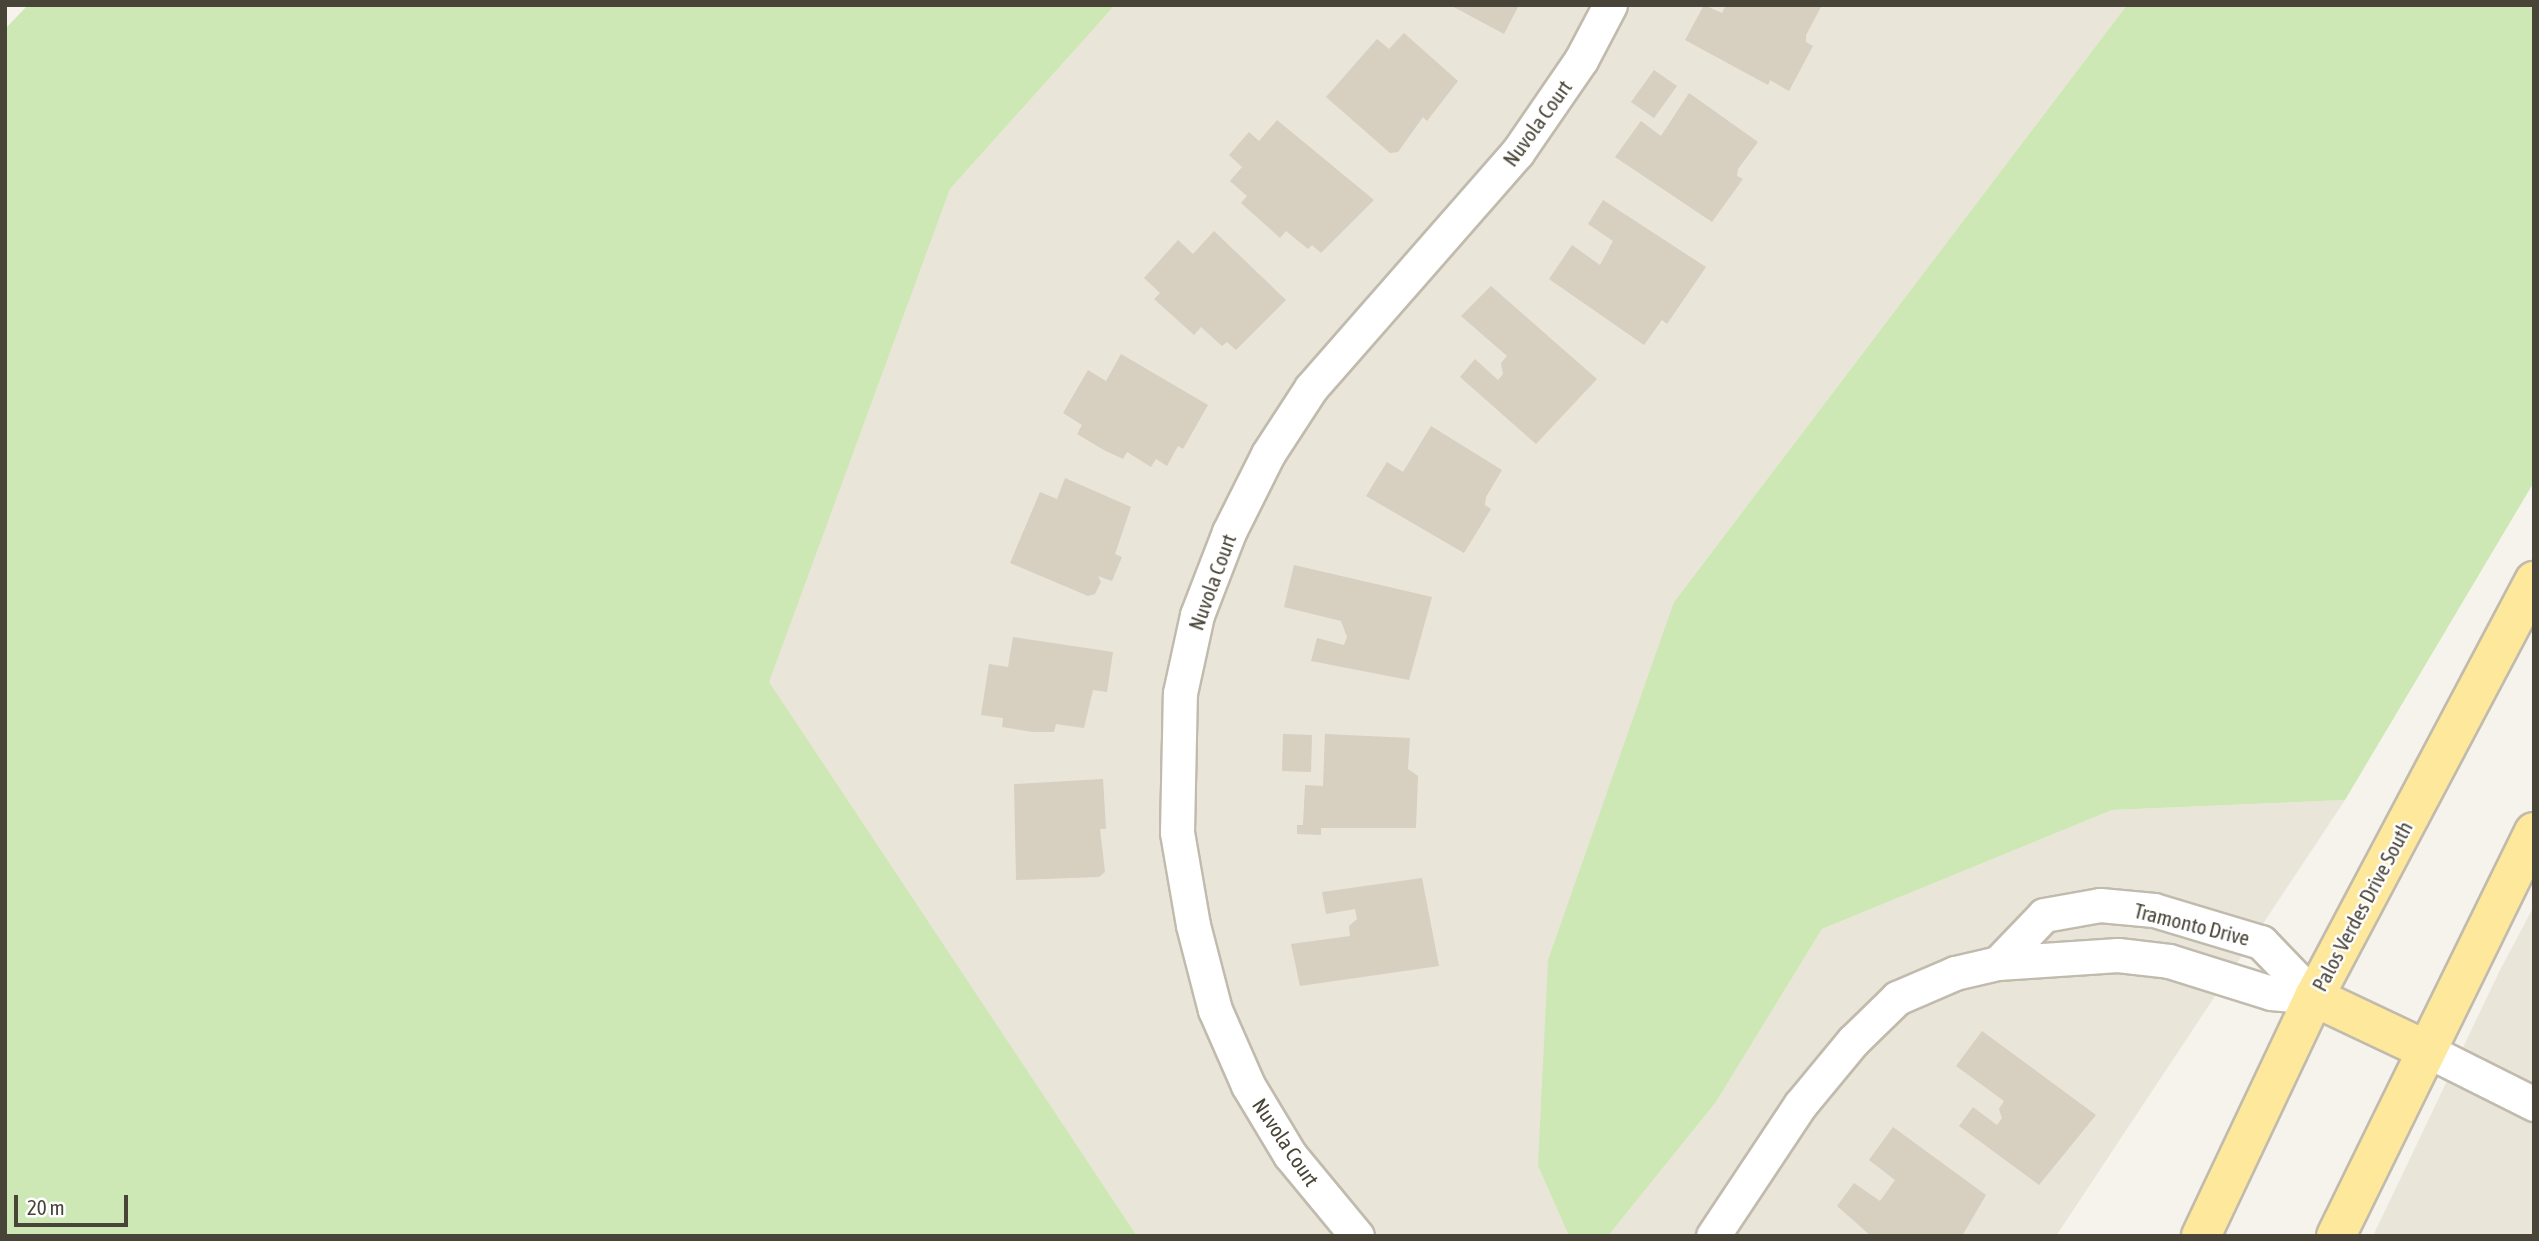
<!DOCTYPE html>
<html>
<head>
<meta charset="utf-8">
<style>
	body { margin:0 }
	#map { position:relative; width:2539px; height:1241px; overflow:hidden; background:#f5f3eb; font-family:"Asap Condensed",sans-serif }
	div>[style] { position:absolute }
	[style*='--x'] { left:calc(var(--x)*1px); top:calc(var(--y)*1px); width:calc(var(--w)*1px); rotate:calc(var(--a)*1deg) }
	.residential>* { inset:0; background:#e9e5d9 }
	.green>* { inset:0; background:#cde8b4 }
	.building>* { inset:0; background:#d7cfc0 }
	.roads { filter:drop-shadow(2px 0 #c1bbad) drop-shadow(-2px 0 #c1bbad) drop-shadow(0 2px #c1bbad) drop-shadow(0 -2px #c1bbad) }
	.minor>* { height:33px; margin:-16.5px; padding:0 16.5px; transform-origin:16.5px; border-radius:16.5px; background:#fff }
	.primary>* { height:38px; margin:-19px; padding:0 19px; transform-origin:19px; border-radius:19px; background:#fde89c }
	span { translate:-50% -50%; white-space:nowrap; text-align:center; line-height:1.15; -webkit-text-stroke:5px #fff; paint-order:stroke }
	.street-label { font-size:21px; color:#494438 }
	.frame { position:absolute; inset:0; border:7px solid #494438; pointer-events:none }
	.scale { position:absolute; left:14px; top:1195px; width:114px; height:32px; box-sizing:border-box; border:4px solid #494438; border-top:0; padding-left:9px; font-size:21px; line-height:24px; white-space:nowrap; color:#494438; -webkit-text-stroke:5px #fff; paint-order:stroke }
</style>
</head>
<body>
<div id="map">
	<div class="residential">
		<div style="clip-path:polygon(1115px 5px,2127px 5px,1674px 602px,1538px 1166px,1569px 1236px,1137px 1236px,768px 682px,950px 189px)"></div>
		<div style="clip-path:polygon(2345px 800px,2056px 1236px,1608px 1236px,1716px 1102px,1822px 929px,2112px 810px)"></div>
		<div style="clip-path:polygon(2534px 906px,2534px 1236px,2373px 1236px,2500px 970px)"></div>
	</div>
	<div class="green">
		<div style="clip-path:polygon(28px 5px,1115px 5px,950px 189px,769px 682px,1137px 1236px,5px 1236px,5px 29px)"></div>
		<div style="clip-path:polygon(2127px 5px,2534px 5px,2534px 482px,2345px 800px,2112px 810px,1822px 929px,1716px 1102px,1608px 1236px,1569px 1236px,1538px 1166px,1548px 960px,1674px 602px)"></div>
	</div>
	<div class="building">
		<div style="clip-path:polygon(1450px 5px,1519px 5px,1504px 34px)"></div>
		<div style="clip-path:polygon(1704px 5px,1722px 13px,1726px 5px,1821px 7px,1806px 35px,1806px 42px,1813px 46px,1789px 91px,1770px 80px,1768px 85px,1685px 40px)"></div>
		<div style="clip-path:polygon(1404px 33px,1458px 81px,1427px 121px,1423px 117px,1398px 152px,1390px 153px,1326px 97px,1377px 39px,1389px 49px)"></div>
		<div style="clip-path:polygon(1654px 70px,1677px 86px,1654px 118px,1631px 102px)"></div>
		<div style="clip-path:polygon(1689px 93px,1758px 142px,1738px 169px,1737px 176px,1743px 179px,1712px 222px,1615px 157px,1641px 121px,1661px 136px)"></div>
		<div style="clip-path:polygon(1277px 120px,1374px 200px,1321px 253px,1312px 245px,1308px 249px,1286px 231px,1280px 238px,1241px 203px,1247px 196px,1230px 181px,1242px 167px,1229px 155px,1249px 132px,1259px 141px)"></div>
		<div style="clip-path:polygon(1603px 200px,1706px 267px,1667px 324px,1662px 320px,1644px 345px,1549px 279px,1572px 245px,1600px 265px,1613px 241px,1588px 224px)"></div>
		<div style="clip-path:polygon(1214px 231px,1286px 300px,1236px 350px,1227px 342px,1222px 346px,1201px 327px,1194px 335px,1154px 299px,1160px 293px,1144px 278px,1178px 240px,1193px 254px)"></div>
		<div style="clip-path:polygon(1491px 286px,1597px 379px,1536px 444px,1460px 377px,1475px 359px,1498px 380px,1503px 374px,1501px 363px,1507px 356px,1461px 316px)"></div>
		<div style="clip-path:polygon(1121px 354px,1208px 405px,1183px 449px,1178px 446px,1167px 466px,1156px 459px,1151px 467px,1127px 452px,1123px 459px,1104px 450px,1077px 434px,1082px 425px,1063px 413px,1088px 370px,1106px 381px)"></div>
		<div style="clip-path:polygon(1431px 426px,1502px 470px,1486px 497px,1485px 505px,1491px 509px,1464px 553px,1366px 496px,1387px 462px,1403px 472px)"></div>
		<div style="clip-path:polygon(1065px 478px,1131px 507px,1115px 554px,1122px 557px,1112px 581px,1098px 576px,1101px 582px,1095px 594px,1088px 596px,1010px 563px,1040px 492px,1057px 499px)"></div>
		<div style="clip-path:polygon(1294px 565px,1432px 597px,1409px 680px,1311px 661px,1317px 638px,1344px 645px,1347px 637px,1341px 621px,1284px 607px)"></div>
		<div style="clip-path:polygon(1013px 637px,1113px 652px,1107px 692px,1093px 690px,1084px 728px,1056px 724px,1054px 732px,1033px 732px,1002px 727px,1003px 718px,981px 715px,989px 664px,1008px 667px)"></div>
		<div style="clip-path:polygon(1283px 734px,1312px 735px,1311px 772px,1282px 771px)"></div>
		<div style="clip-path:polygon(1325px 734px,1410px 738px,1408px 769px,1418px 776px,1416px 828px,1321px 828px,1321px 835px,1297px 834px,1297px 825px,1303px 825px,1305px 785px,1323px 786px)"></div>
		<div style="clip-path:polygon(1103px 779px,1106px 829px,1100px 829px,1105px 872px,1099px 877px,1016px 880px,1014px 784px)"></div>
		<div style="clip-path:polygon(1422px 878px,1439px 966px,1300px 986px,1291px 944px,1350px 936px,1349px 926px,1357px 919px,1355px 909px,1326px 914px,1322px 892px)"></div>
		<div style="clip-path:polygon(1982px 1031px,2096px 1115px,2039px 1185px,1959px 1126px,1973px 1107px,1997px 1125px,2002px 1118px,1999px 1109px,2004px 1101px,1956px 1066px)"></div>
		<div style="clip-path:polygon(1893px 1127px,1986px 1195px,1962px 1236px,1871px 1236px,1837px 1206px,1854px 1183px,1880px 1201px,1895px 1180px,1869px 1160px)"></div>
	</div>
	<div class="roads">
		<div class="minor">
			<div style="--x:1998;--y:963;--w:66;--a:-46.2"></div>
			<div style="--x:2044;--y:915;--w:57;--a:-10.1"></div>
			<div style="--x:2100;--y:905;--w:54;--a:5.3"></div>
			<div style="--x:2154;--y:910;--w:112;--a:16.7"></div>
			<div style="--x:2261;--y:942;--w:76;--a:46.1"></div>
			<div style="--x:2426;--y:1050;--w:121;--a:26.6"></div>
			<div style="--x:1357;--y:1236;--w:105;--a:-129.6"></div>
			<div style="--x:1290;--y:1155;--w:82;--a:-121"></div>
			<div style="--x:1248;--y:1085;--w:82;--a:-113.7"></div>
			<div style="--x:1215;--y:1010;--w:88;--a:-104.5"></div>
			<div style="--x:1193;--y:925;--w:94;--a:-99.8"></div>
			<div style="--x:1177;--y:832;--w:139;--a:-88.8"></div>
			<div style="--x:1180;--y:693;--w:80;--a:-77.7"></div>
			<div style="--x:1197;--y:615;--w:89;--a:-68.9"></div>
			<div style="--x:1229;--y:532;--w:87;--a:-63.4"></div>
			<div style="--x:1268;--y:454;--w:79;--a:-56.9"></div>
			<div style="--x:1311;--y:388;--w:313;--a:-48.8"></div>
			<div style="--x:1517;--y:153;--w:113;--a:-55.5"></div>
			<div style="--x:1581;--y:60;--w:62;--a:-62.2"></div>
			<div style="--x:1713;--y:1236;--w:157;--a:-56.4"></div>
			<div style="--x:1800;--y:1105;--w:83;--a:-50.4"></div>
			<div style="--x:1853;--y:1041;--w:62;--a:-44.3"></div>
			<div style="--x:1897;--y:998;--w:63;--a:-23.3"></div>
			<div style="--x:1955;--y:973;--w:44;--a:-13.1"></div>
			<div style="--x:1998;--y:963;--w:120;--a:-3.8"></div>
			<div style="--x:2118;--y:955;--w:51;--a:6.7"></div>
			<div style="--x:2169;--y:961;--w:107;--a:17.4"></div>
			<div style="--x:2271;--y:993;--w:43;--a:5.3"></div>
		</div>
		<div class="primary">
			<div style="--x:2314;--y:997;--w:124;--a:25.3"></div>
			<div style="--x:2201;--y:1236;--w:264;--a:-64.7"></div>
			<div style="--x:2314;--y:997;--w:471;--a:-62.1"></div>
			<div style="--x:2336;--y:1236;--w:450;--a:-63.9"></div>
		</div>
	</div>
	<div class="street-label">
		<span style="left:1537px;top:123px;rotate:-54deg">Nuvola Court</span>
		<span style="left:1212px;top:582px;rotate:-70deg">Nuvola Court</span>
		<span style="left:2362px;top:906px;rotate:-62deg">Palos Verdes Drive South</span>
		<span style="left:2192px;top:924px;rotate:14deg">Tramonto Drive</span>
		<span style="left:1286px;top:1142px;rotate:56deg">Nuvola Court</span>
	</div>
	<div class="frame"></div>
	<div class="scale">20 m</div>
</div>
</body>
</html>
